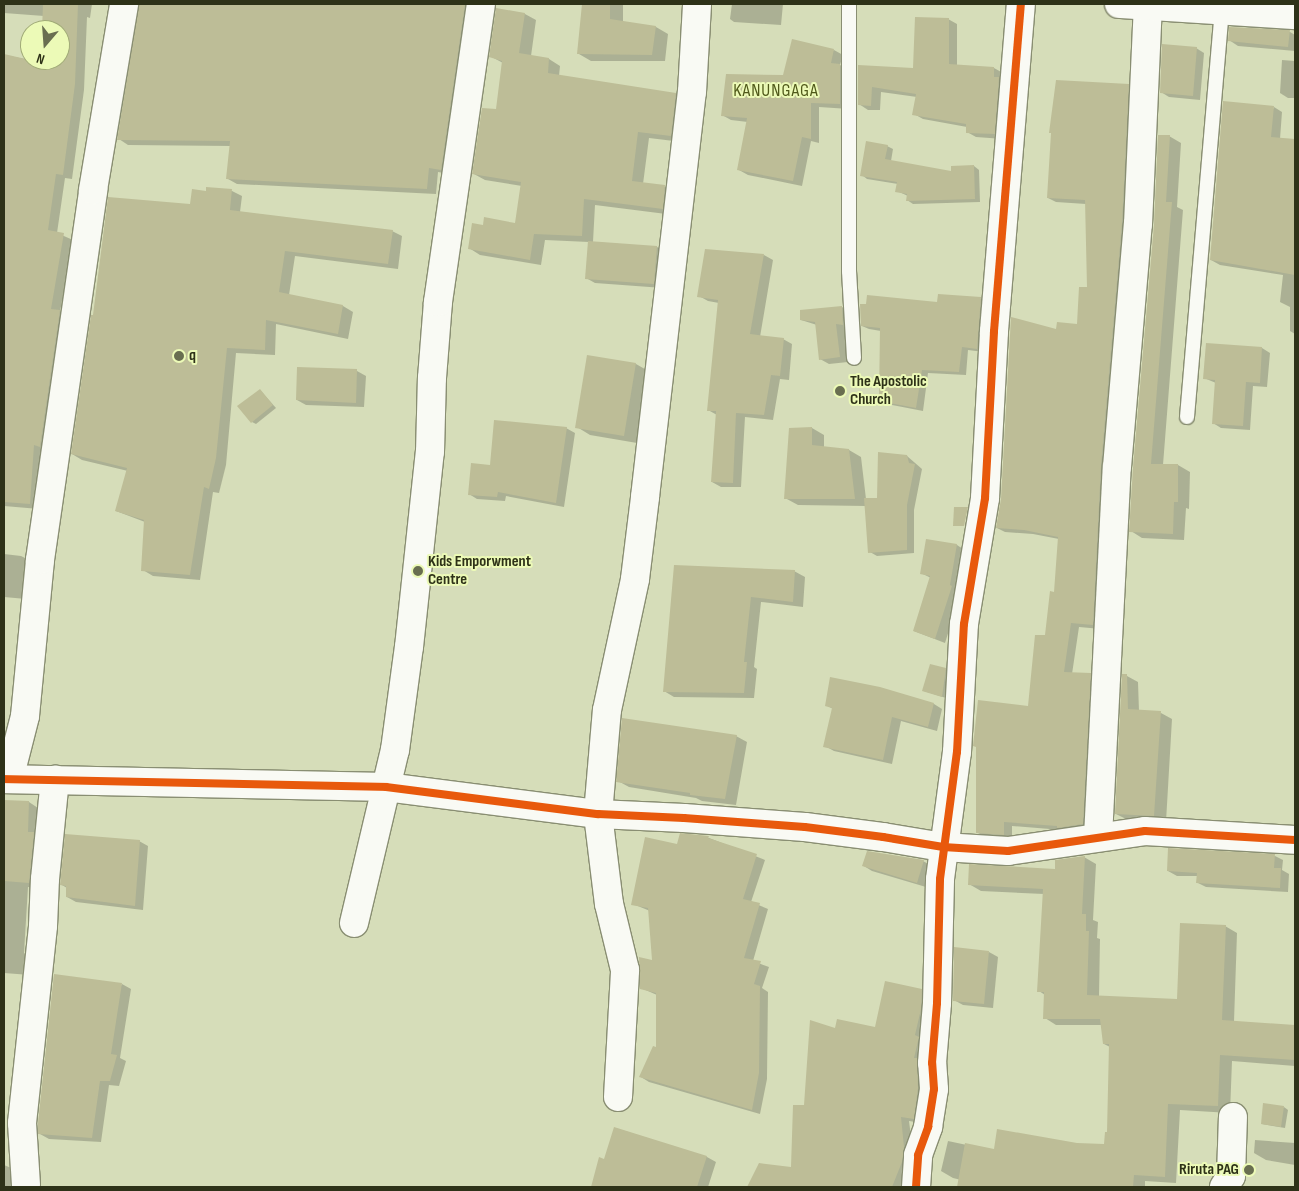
<!DOCTYPE html>
<html>
<head>
<meta charset="utf-8">
<style>
	body { margin:0 }
	#map { position:relative; width:1299px; height:1191px; overflow:hidden; background:#d6ddb9; font-family:"Sofia Sans Condensed",sans-serif }
	div>[style] { position:absolute }
	[style*='--x'] { left:calc(var(--x)*1px); top:calc(var(--y)*1px); width:calc(var(--w)*1px); rotate:calc(var(--a)*1deg) }
	.shadow>* { inset:0; background:#0003 }
	.building>* { inset:0; background:#bdbd97 }
	.roads { filter:drop-shadow(1px 0 #898e72) drop-shadow(-1px 0 #898e72) drop-shadow(0 1px #898e72) drop-shadow(0 -1px #898e72) }
	.service>* { height:14px; margin:-7px; padding:0 7px; transform-origin:7px; border-radius:7px; background:#f9faf4 }
	.minor>* { height:28px; margin:-14px; padding:0 14px; transform-origin:14px; border-radius:14px; background:#f9faf4 }
	.tertiary>* { height:28px; margin:-14px; padding:0 14px; transform-origin:14px; border-radius:14px; background:#f9faf4 }
	.cycleway>* { height:8px; margin:-4px; padding:0 4px; transform-origin:4px; border-radius:4px; background:#e8590c }
	.dots>* { width:14px; height:14px; translate:-50% -50%; box-sizing:border-box; border:2px solid #ecfab7; border-radius:50% }
	span { translate:-50% -50%; white-space:nowrap; text-align:center; line-height:1.15; -webkit-text-stroke:4px #ecfab7; paint-order:stroke }
	.poi-label { font-size:16px; color:#2e3218; font-weight:700 }
	.left { translate:0 -50%; text-align:left }
	.right { translate:-100% -50%; text-align:right }
	.neighbourhood-label { font-size:18px; color:#50591a; letter-spacing:1px }
	.frame { position:absolute; inset:0; border:5px solid #2e3218; pointer-events:none }
	.north { position:absolute; left:20px; top:20px; width:50px; height:50px; box-sizing:border-box; background:#ecfab7; border:1px solid #a0aa77; border-radius:50%; rotate:198deg; font-size:14px; font-weight:700; line-height:20px; text-align:center; color:#2e3218 }
	.north::after { content:''; display:block; margin:auto; width:18px; height:22px; background:#696e50; clip-path:polygon(50% 0,100% 100%,50% 72%,0 100%) }
</style>
</head>
<body>
<div id="map">
	<div class="shadow">
		<div style="clip-path:polygon(4px 4px,92px 4px,90px 18px,87px 17px,84px 90px,72px 179px,65px 178px,57px 233px,73px 240px,60px 312px,69px 317px,39px 509px,4px 506px,4px 141px,27px 143px,30px 114px,4px 110px,4px 55px,30px 60px,60px 60px,60px 30px,43px 30px,44px 16px,4px 13px)"></div>
		<div style="clip-path:polygon(140px 4px,465px 5px,474px 10px,450px 174px,438px 172px,436px 194px,237px 184px,228px 179px,231px 146px,128px 145px,119px 139px)"></div>
		<div style="clip-path:polygon(583px 4px,623px 4px,623px 22px,656px 27px,668px 34px,665px 61px,591px 61px,579px 54px)"></div>
		<div style="clip-path:polygon(732px 4px,783px 4px,781px 25px,734px 22px,730px 19px)"></div>
		<div style="clip-path:polygon(497px 9px,525px 14px,536px 20px,531px 56px,549px 59px,560px 66px,559px 76px,676px 94px,687px 101px,682px 142px,649px 138px,643px 184px,665px 187px,676px 193px,674px 215px,595px 205px,593px 242px,657px 247px,666px 252px,663px 288px,595px 283px,586px 278px,589px 242px,545px 240px,541px 265px,480px 255px,469px 248px,484px 226px,516px 224px,522px 186px,485px 180px,474px 174px,497px 110px,503px 63px,490px 56px)"></div>
		<div style="clip-path:polygon(948px 19px,957px 24px,957px 66px,994px 68px,1003px 73px,1003px 139px,976px 137px,967px 132px,967px 127px,923px 119px,914px 114px,917px 97px,881px 92px,880px 110px,868px 110px,859px 104px,859px 66px,914px 69px)"></div>
		<div style="clip-path:polygon(1230px 28px,1290px 32px,1295px 35px,1295px 51px,1238px 46px,1229px 40px)"></div>
		<div style="clip-path:polygon(1196px 48px,1204px 53px,1200px 100px,1169px 97px,1161px 92px)"></div>
		<div style="clip-path:polygon(834px 50px,843px 55px,840px 65px,849px 70px,849px 109px,819px 107px,819px 143px,811px 141px,802px 186px,748px 175px,739px 170px,748px 122px,731px 120px,722px 115px,784px 77px)"></div>
		<div style="clip-path:polygon(1282px 60px,1295px 61px,1295px 98px,1288px 98px,1280px 93px)"></div>
		<div style="clip-path:polygon(1128px 85px,1137px 90px,1101px 629px,1079px 627px,1072px 674px,1090px 674px,1099px 679px,1091px 828px,1062px 830px,1012px 826px,1012px 839px,986px 837px,978px 833px,1029px 708px,1056px 593px,1059px 539px,1033px 534px,1005px 532px,997px 528px,1057px 330px,1078px 325px,1088px 289px,1086px 204px,1056px 202px,1048px 198px)"></div>
		<div style="clip-path:polygon(1274px 107px,1282px 112px,1280px 139px,1295px 140px,1295px 334px,1290px 331px,1290px 307px,1280px 302px,1283px 275px,1220px 265px,1211px 260px)"></div>
		<div style="clip-path:polygon(1169px 136px,1181px 143px,1177px 207px,1183px 210px,1163px 465px,1178px 465px,1190px 472px,1189px 509px,1186px 508px,1184px 540px,1142px 538px,1131px 531px)"></div>
		<div style="clip-path:polygon(887px 146px,893px 149px,891px 161px,952px 172px,974px 166px,979px 170px,980px 202px,913px 204px,907px 200px,908px 196px,897px 191px,898px 184px,867px 179px,862px 175px)"></div>
		<div style="clip-path:polygon(232px 191px,242px 196px,240px 212px,392px 231px,402px 236px,398px 269px,295px 256px,289px 295px,343px 306px,353px 312px,348px 339px,276px 324px,275px 355px,236px 353px,226px 465px,219px 493px,213px 492px,200px 580px,153px 576px,143px 570px,145px 522px,116px 511px,128px 471px,82px 460px,72px 454px,94px 316px,191px 205px,207px 193px)"></div>
		<div style="clip-path:polygon(764px 255px,773px 260px,760px 337px,783px 339px,792px 344px,789px 380px,780px 379px,773px 420px,745px 417px,741px 487px,721px 487px,712px 482px,717px 415px,708px 410px,719px 303px,708px 301px,699px 296px)"></div>
		<div style="clip-path:polygon(981px 299px,987px 302px,984px 352px,968px 350px,966px 375px,928px 373px,923px 411px,887px 404px,880px 400px,881px 331px,869px 329px,862px 326px,938px 303px)"></div>
		<div style="clip-path:polygon(842px 307px,851px 313px,852px 329px,844px 328px,848px 362px,829px 364px,820px 359px,817px 325px,801px 320px)"></div>
		<div style="clip-path:polygon(1262px 348px,1270px 353px,1267px 387px,1253px 386px,1250px 430px,1221px 428px,1213px 423px,1216px 383px,1204px 378px)"></div>
		<div style="clip-path:polygon(588px 356px,636px 364px,650px 372px,637px 443px,590px 435px,577px 427px)"></div>
		<div style="clip-path:polygon(298px 368px,357px 371px,366px 376px,364px 407px,306px 405px,297px 400px)"></div>
		<div style="clip-path:polygon(260px 390px,276px 408px,256px 424px,252px 422px)"></div>
		<div style="clip-path:polygon(566px 428px,575px 433px,564px 507px,506px 496px,505px 501px,477px 499px,469px 494px,491px 466px)"></div>
		<div style="clip-path:polygon(812px 428px,824px 435px,824px 448px,849px 450px,861px 457px,866px 499px,878px 499px,907px 456px,922px 469px,914px 510px,914px 553px,877px 556px,870px 552px,866px 506px,798px 505px,785px 498px)"></div>
		<div style="clip-path:polygon(927px 540px,957px 545px,966px 551px,961px 592px,945px 643px,914px 631px,931px 578px,921px 573px)"></div>
		<div style="clip-path:polygon(4px 554px,21px 556px,31px 561px,26px 599px,4px 597px)"></div>
		<div style="clip-path:polygon(675px 566px,794px 571px,805px 577px,803px 607px,761px 602px,754px 667px,757px 669px,754px 698px,674px 697px,664px 691px)"></div>
		<div style="clip-path:polygon(945px 669px,950px 672px,946px 698px,924px 691px)"></div>
		<div style="clip-path:polygon(1127px 676px,1138px 682px,1139px 711px,1161px 713px,1172px 719px,1166px 822px,1128px 820px,1116px 814px)"></div>
		<div style="clip-path:polygon(934px 704px,942px 709px,937px 731px,901px 721px,892px 764px,834px 751px,825px 746px,833px 709px,826px 705px)"></div>
		<div style="clip-path:polygon(736px 736px,747px 742px,736px 805px,702px 801px,696px 798px,629px 787px,618px 781px)"></div>
		<div style="clip-path:polygon(4px 802px,29px 802px,38px 808px,38px 888px,28px 887px,24px 953px,30px 957px,30px 975px,4px 973px)"></div>
		<div style="clip-path:polygon(704px 836px,765px 860px,751px 902px,768px 909px,753px 961px,769px 967px,762px 988px,768px 992px,767px 1079px,760px 1114px,649px 1082px,641px 1077px,658px 1048px,657px 995px,641px 988px,654px 962px,650px 911px,633px 904px,678px 845px)"></div>
		<div style="clip-path:polygon(139px 841px,148px 846px,143px 910px,76px 902px,67px 897px,67px 888px,62px 885px)"></div>
		<div style="clip-path:polygon(1275px 856px,1283px 860px,1282px 870px,1289px 874px,1288px 892px,1206px 887px,1198px 883px,1198px 876px,1177px 876px,1168px 871px)"></div>
		<div style="clip-path:polygon(1084px 857px,1096px 864px,1093px 920px,1098px 922px,1097px 938px,1100px 939px,1099px 997px,1178px 1001px,1225px 926px,1237px 933px,1234px 1022px,1295px 1026px,1295px 1066px,1232px 1061px,1230px 1113px,1180px 1110px,1176px 1183px,1145px 1181px,1145px 1187px,990px 1187px,953px 1178px,941px 1171px,948px 1141px,995px 1151px,1077px 1144px,1105px 1145px,1108px 1133px,1110px 1047px,1104px 1044px,1102px 1025px,1056px 1025px,1045px 1018px,1045px 995px,1039px 991px,1044px 894px,981px 891px,969px 884px,1056px 870px)"></div>
		<div style="clip-path:polygon(923px 861px,932px 866px,926px 887px,872px 871px,864px 866px)"></div>
		<div style="clip-path:polygon(989px 952px,998px 957px,993px 1008px,963px 1005px,954px 1000px)"></div>
		<div style="clip-path:polygon(122px 984px,131px 989px,120px 1058px,126px 1061px,119px 1086px,109px 1085px,101px 1142px,49px 1139px,40px 1134px)"></div>
		<div style="clip-path:polygon(921px 990px,930px 995px,922px 1123px,909px 1121px,913px 1152px,903px 1187px,754px 1187px,759px 1164px,792px 1169px,806px 1106px,836px 1030px,876px 1028px)"></div>
		<div style="clip-path:polygon(1284px 1107px,1288px 1110px,1285px 1128px,1262px 1124px)"></div>
		<div style="clip-path:polygon(615px 1128px,707px 1157px,716px 1162px,708px 1187px,593px 1187px,605px 1160px)"></div>
		<div style="clip-path:polygon(1255px 1140px,1295px 1143px,1295px 1165px,1266px 1160px,1254px 1153px)"></div>
		<div style="clip-path:polygon(4px 1165px,16px 1170px,19px 1187px,4px 1187px)"></div>
	</div>
	<div class="building">
		<div style="clip-path:polygon(43px 4px,78px 4px,75px 84px,63px 175px,56px 174px,48px 230px,64px 233px,51px 309px,60px 310px,40px 447px,34px 445px,30px 504px,4px 502px,4px 54px,30px 60px,60px 60px,60px 30px,42px 30px)"></div>
		<div style="clip-path:polygon(139px 4px,465px 4px,441px 170px,429px 168px,427px 189px,226px 179px,230px 141px,117px 140px)"></div>
		<div style="clip-path:polygon(582px 4px,610px 4px,610px 19px,656px 26px,652px 55px,577px 54px)"></div>
		<div style="clip-path:polygon(496px 8px,525px 13px,519px 53px,549px 58px,548px 73px,676px 93px,671px 136px,638px 132px,632px 181px,665px 185px,663px 209px,584px 199px,582px 236px,534px 234px,530px 260px,468px 249px,472px 223px,483px 225px,484px 217px,515px 223px,521px 182px,472px 174px,482px 108px,496px 109px,502px 61px,489px 57px)"></div>
		<div style="clip-path:polygon(915px 17px,949px 18px,949px 64px,994px 67px,994px 77px,999px 77px,995px 134px,966px 133px,966px 124px,912px 115px,916px 94px,872px 87px,871px 106px,858px 105px,858px 65px,913px 68px)"></div>
		<div style="clip-path:polygon(1229px 27px,1290px 30px,1288px 47px,1228px 41px)"></div>
		<div style="clip-path:polygon(792px 39px,834px 49px,831px 63px,840px 64px,840px 104px,811px 103px,811px 139px,802px 137px,793px 181px,737px 170px,747px 118px,721px 116px,726px 74px,783px 75px)"></div>
		<div style="clip-path:polygon(1162px 44px,1197px 47px,1193px 96px,1160px 93px)"></div>
		<div style="clip-path:polygon(1056px 80px,1129px 84px,1122px 223px,1101px 466px,1093px 625px,1071px 623px,1064px 672px,1091px 673px,1083px 824px,1057px 828px,1057px 826px,1004px 822px,1004px 835px,976px 833px,976px 747px,973px 746px,978px 700px,1028px 706px,1035px 635px,1045px 635px,1050px 591px,1054px 592px,1058px 537px,1024px 530px,996px 528px,1001px 499px,1011px 317px,1056px 329px,1057px 322px,1077px 324px,1079px 287px,1087px 287px,1085px 200px,1047px 198px,1051px 133px,1049px 133px)"></div>
		<div style="clip-path:polygon(1223px 101px,1274px 106px,1271px 137px,1295px 139px,1295px 275px,1210px 260px)"></div>
		<div style="clip-path:polygon(1158px 135px,1170px 135px,1166px 202px,1172px 202px,1151px 464px,1178px 464px,1178px 502px,1174px 502px,1173px 534px,1129px 532px,1133px 468px,1154px 225px)"></div>
		<div style="clip-path:polygon(866px 141px,888px 145px,885px 159px,951px 171px,951px 166px,974px 165px,975px 199px,906px 201px,907px 194px,895px 192px,897px 182px,860px 176px)"></div>
		<div style="clip-path:polygon(206px 187px,232px 189px,230px 210px,393px 230px,388px 264px,285px 251px,279px 292px,343px 305px,338px 334px,266px 320px,265px 350px,227px 348px,216px 458px,209px 489px,204px 487px,190px 575px,141px 571px,144px 520px,115px 511px,127px 468px,71px 454px,91px 315px,93px 315px,108px 197px,190px 204px,192px 189px,206px 191px)"></div>
		<div style="clip-path:polygon(588px 241px,657px 246px,654px 284px,585px 279px)"></div>
		<div style="clip-path:polygon(705px 249px,764px 254px,750px 334px,784px 338px,780px 376px,771px 375px,764px 415px,736px 413px,733px 483px,711px 482px,716px 411px,707px 411px,718px 300px,697px 297px)"></div>
		<div style="clip-path:polygon(938px 294px,981px 297px,977px 349px,962px 347px,959px 372px,922px 370px,916px 408px,879px 401px,880px 328px,861px 326px,860px 304px,866px 304px,867px 295px,937px 302px)"></div>
		<div style="clip-path:polygon(842px 306px,843px 325px,836px 324px,840px 357px,819px 360px,815px 322px,800px 320px,800px 310px)"></div>
		<div style="clip-path:polygon(1206px 343px,1262px 347px,1260px 383px,1246px 382px,1243px 426px,1212px 424px,1215px 380px,1203px 379px)"></div>
		<div style="clip-path:polygon(587px 355px,636px 363px,624px 436px,575px 428px)"></div>
		<div style="clip-path:polygon(297px 367px,357px 369px,356px 403px,296px 400px)"></div>
		<div style="clip-path:polygon(260px 389px,273px 405px,251px 423px,237px 406px)"></div>
		<div style="clip-path:polygon(494px 420px,567px 427px,556px 503px,498px 492px,497px 497px,468px 495px,471px 463px,490px 465px)"></div>
		<div style="clip-path:polygon(812px 427px,812px 445px,849px 449px,855px 499px,784px 499px,789px 428px)"></div>
		<div style="clip-path:polygon(878px 452px,907px 455px,909px 463px,915px 464px,907px 505px,907px 550px,868px 553px,864px 498px,877px 498px)"></div>
		<div style="clip-path:polygon(954px 507px,968px 507px,964px 526px,953px 526px)"></div>
		<div style="clip-path:polygon(926px 539px,957px 544px,950px 585px,952px 586px,935px 639px,913px 631px,930px 576px,920px 574px)"></div>
		<div style="clip-path:polygon(674px 565px,795px 570px,793px 602px,751px 597px,744px 662px,747px 662px,744px 693px,663px 692px)"></div>
		<div style="clip-path:polygon(930px 664px,946px 668px,942px 697px,922px 691px)"></div>
		<div style="clip-path:polygon(1122px 674px,1127px 674px,1128px 709px,1161px 711px,1154px 816px,1115px 814px)"></div>
		<div style="clip-path:polygon(830px 677px,880px 687px,934px 703px,928px 727px,892px 717px,883px 760px,823px 747px,832px 708px,825px 706px)"></div>
		<div style="clip-path:polygon(622px 718px,737px 735px,725px 799px,690px 795px,690px 793px,616px 782px)"></div>
		<div style="clip-path:polygon(4px 800px,29px 801px,28px 832px,34px 832px,29px 883px,4px 881px)"></div>
		<div style="clip-path:polygon(680px 833px,709px 836px,708px 838px,757px 854px,743px 899px,760px 903px,744px 958px,761px 961px,754px 984px,760px 986px,759px 1073px,752px 1110px,639px 1077px,653px 1046px,656px 1047px,656px 993px,640px 989px,639px 957px,652px 960px,648px 908px,631px 905px,645px 837px,677px 844px)"></div>
		<div style="clip-path:polygon(65px 834px,140px 840px,135px 906px,66px 897px,66px 886px,60px 885px)"></div>
		<div style="clip-path:polygon(1168px 848px,1275px 854px,1274px 868px,1281px 868px,1280px 888px,1196px 883px,1197px 873px,1167px 871px)"></div>
		<div style="clip-path:polygon(867px 851px,924px 860px,917px 883px,862px 866px)"></div>
		<div style="clip-path:polygon(1085px 856px,1082px 914px,1086px 914px,1086px 931px,1089px 931px,1087px 995px,1177px 999px,1180px 923px,1226px 925px,1222px 1020px,1295px 1025px,1295px 1060px,1220px 1055px,1218px 1106px,1168px 1104px,1165px 1177px,1134px 1175px,1133px 1187px,957px 1187px,965px 1143px,994px 1149px,997px 1129px,1077px 1143px,1104px 1144px,1105px 1132px,1107px 1132px,1109px 1044px,1103px 1044px,1100px 1019px,1043px 1019px,1044px 992px,1037px 992px,1043px 889px,968px 885px,969px 864px,1055px 869px,1055px 860px)"></div>
		<div style="clip-path:polygon(954px 947px,989px 951px,984px 1004px,953px 1001px)"></div>
		<div style="clip-path:polygon(54px 974px,122px 983px,111px 1054px,117px 1055px,110px 1081px,100px 1081px,92px 1138px,38px 1134px,38px 1123px)"></div>
		<div style="clip-path:polygon(885px 981px,922px 989px,921px 1009px,915px 1035px,919px 1037px,914px 1058px,917px 1058px,918px 1088px,914px 1119px,901px 1117px,904px 1147px,902px 1162px,892px 1187px,747px 1187px,759px 1163px,791px 1167px,793px 1105px,804px 1105px,810px 1020px,835px 1028px,837px 1019px,875px 1027px)"></div>
		<div style="clip-path:polygon(1263px 1103px,1284px 1106px,1281px 1127px,1261px 1124px)"></div>
		<div style="clip-path:polygon(614px 1127px,707px 1156px,697px 1187px,591px 1187px,599px 1157px,604px 1159px)"></div>
	</div>
	<div class="roads">
		<div class="service">
			<div style="--x:849;--y:4;--w:267;--a:90"></div>
			<div style="--x:849;--y:271;--w:87;--a:86.7"></div>
			<div style="--x:1187;--y:417;--w:409;--a:-85.1"></div>
		</div>
		<div class="minor">
			<div style="--x:4;--y:779;--w:382;--a:1.2"></div>
			<div style="--x:386;--y:787;--w:214;--a:7.3"></div>
			<div style="--x:598;--y:814;--w:86;--a:2.7"></div>
			<div style="--x:684;--y:818;--w:121;--a:4.3"></div>
			<div style="--x:805;--y:827;--w:79;--a:7.3"></div>
			<div style="--x:883;--y:837;--w:61;--a:9.5"></div>
			<div style="--x:943;--y:847;--w:65;--a:3.5"></div>
			<div style="--x:1008;--y:851;--w:138;--a:-8.3"></div>
			<div style="--x:1145;--y:831;--w:150;--a:3.4"></div>
			<div style="--x:9;--y:779;--w:65;--a:-75.7"></div>
			<div style="--x:25;--y:716;--w:157;--a:-84.5"></div>
			<div style="--x:40;--y:560;--w:374;--a:-81.8"></div>
			<div style="--x:93;--y:190;--w:189;--a:-80.5"></div>
			<div style="--x:1098;--y:837;--w:370;--a:-87.1"></div>
			<div style="--x:1117;--y:467;--w:244;--a:-85.1"></div>
			<div style="--x:1138;--y:224;--w:218;--a:-87.4"></div>
			<div style="--x:354;--y:923;--w:178;--a:-76.7"></div>
			<div style="--x:395;--y:750;--w:104;--a:-82.3"></div>
			<div style="--x:409;--y:647;--w:196;--a:-83.9"></div>
			<div style="--x:430;--y:452;--w:74;--a:-88.5"></div>
			<div style="--x:432;--y:378;--w:76;--a:-85.5"></div>
			<div style="--x:438;--y:302;--w:301;--a:-81.8"></div>
			<div style="--x:618;--y:1097;--w:127;--a:-86.8"></div>
			<div style="--x:625;--y:970;--w:68;--a:-103.6"></div>
			<div style="--x:609;--y:904;--w:91;--a:-97"></div>
			<div style="--x:598;--y:814;--w:104;--a:-85.1"></div>
			<div style="--x:607;--y:710;--w:134;--a:-77.9"></div>
			<div style="--x:635;--y:579;--w:83;--a:-83"></div>
			<div style="--x:645;--y:497;--w:408;--a:-83.4"></div>
			<div style="--x:692;--y:92;--w:88;--a:-86.7"></div>
			<div style="--x:26;--y:1185;--w:62;--a:-93.7"></div>
			<div style="--x:22;--y:1123;--w:198;--a:-83.9"></div>
			<div style="--x:43;--y:926;--w:47;--a:-87.6"></div>
			<div style="--x:45;--y:879;--w:100;--a:-84.3"></div>
			<div style="--x:916;--y:1187;--w:32;--a:-86"></div>
			<div style="--x:918;--y:1155;--w:30;--a:-70"></div>
			<div style="--x:928;--y:1127;--w:38;--a:-81"></div>
			<div style="--x:934;--y:1089;--w:26;--a:-94"></div>
			<div style="--x:932;--y:1063;--w:60;--a:-85.2"></div>
			<div style="--x:937;--y:1003;--w:124;--a:-88.6"></div>
			<div style="--x:940;--y:879;--w:128;--a:-82.4"></div>
			<div style="--x:957;--y:752;--w:128;--a:-86.9"></div>
			<div style="--x:964;--y:624;--w:128;--a:-80.5"></div>
			<div style="--x:985;--y:498;--w:167;--a:-86.9"></div>
			<div style="--x:994;--y:331;--w:328;--a:-85.3"></div>
			<div style="--x:1224;--y:1187;--w:13;--a:-58"></div>
			<div style="--x:1231;--y:1176;--w:59;--a:-88.1"></div>
		</div>
		<div class="tertiary">
			<div style="--x:1119;--y:4;--w:176;--a:3.6"></div>
		</div>
	</div>
	<div class="cycleway">
		<div style="--x:4;--y:779;--w:382;--a:1.2"></div>
		<div style="--x:386;--y:787;--w:214;--a:7.3"></div>
		<div style="--x:598;--y:814;--w:86;--a:2.7"></div>
		<div style="--x:684;--y:818;--w:121;--a:4.3"></div>
		<div style="--x:805;--y:827;--w:79;--a:7.3"></div>
		<div style="--x:883;--y:837;--w:61;--a:9.5"></div>
		<div style="--x:943;--y:847;--w:65;--a:3.5"></div>
		<div style="--x:1008;--y:851;--w:138;--a:-8.3"></div>
		<div style="--x:1145;--y:831;--w:150;--a:3.4"></div>
		<div style="--x:916;--y:1187;--w:32;--a:-86"></div>
		<div style="--x:918;--y:1155;--w:30;--a:-70"></div>
		<div style="--x:928;--y:1127;--w:38;--a:-81"></div>
		<div style="--x:934;--y:1089;--w:26;--a:-94"></div>
		<div style="--x:932;--y:1063;--w:60;--a:-85.2"></div>
		<div style="--x:937;--y:1003;--w:124;--a:-88.6"></div>
		<div style="--x:940;--y:879;--w:128;--a:-82.4"></div>
		<div style="--x:957;--y:752;--w:128;--a:-86.9"></div>
		<div style="--x:964;--y:624;--w:128;--a:-80.5"></div>
		<div style="--x:985;--y:498;--w:167;--a:-86.9"></div>
		<div style="--x:994;--y:331;--w:328;--a:-85.3"></div>
	</div>
	<div class="dots">
		<div style="left:179px;top:356px;background:#696e50"></div>
		<div style="left:840px;top:391px;background:#696e50"></div>
		<div style="left:418px;top:571px;background:#696e50"></div>
		<div style="left:1249px;top:1170px;background:#696e50"></div>
	</div>
	<div class="poi-label">
		<span class="left" style="left:189px;top:356px">q</span>
		<span class="left" style="left:850px;top:391px">The Apostolic<br>Church</span>
		<span class="left" style="left:428px;top:571px">Kids Emporwment<br>Centre</span>
		<span class="right" style="left:1239px;top:1170px">Riruta PAG</span>
	</div>
	<div class="neighbourhood-label">
		<span style="left:776px;top:91px">KANUNGAGA</span>
	</div>
	<div class="frame"></div>
	<div class="north">N</div>
</div>
</body>
</html>
